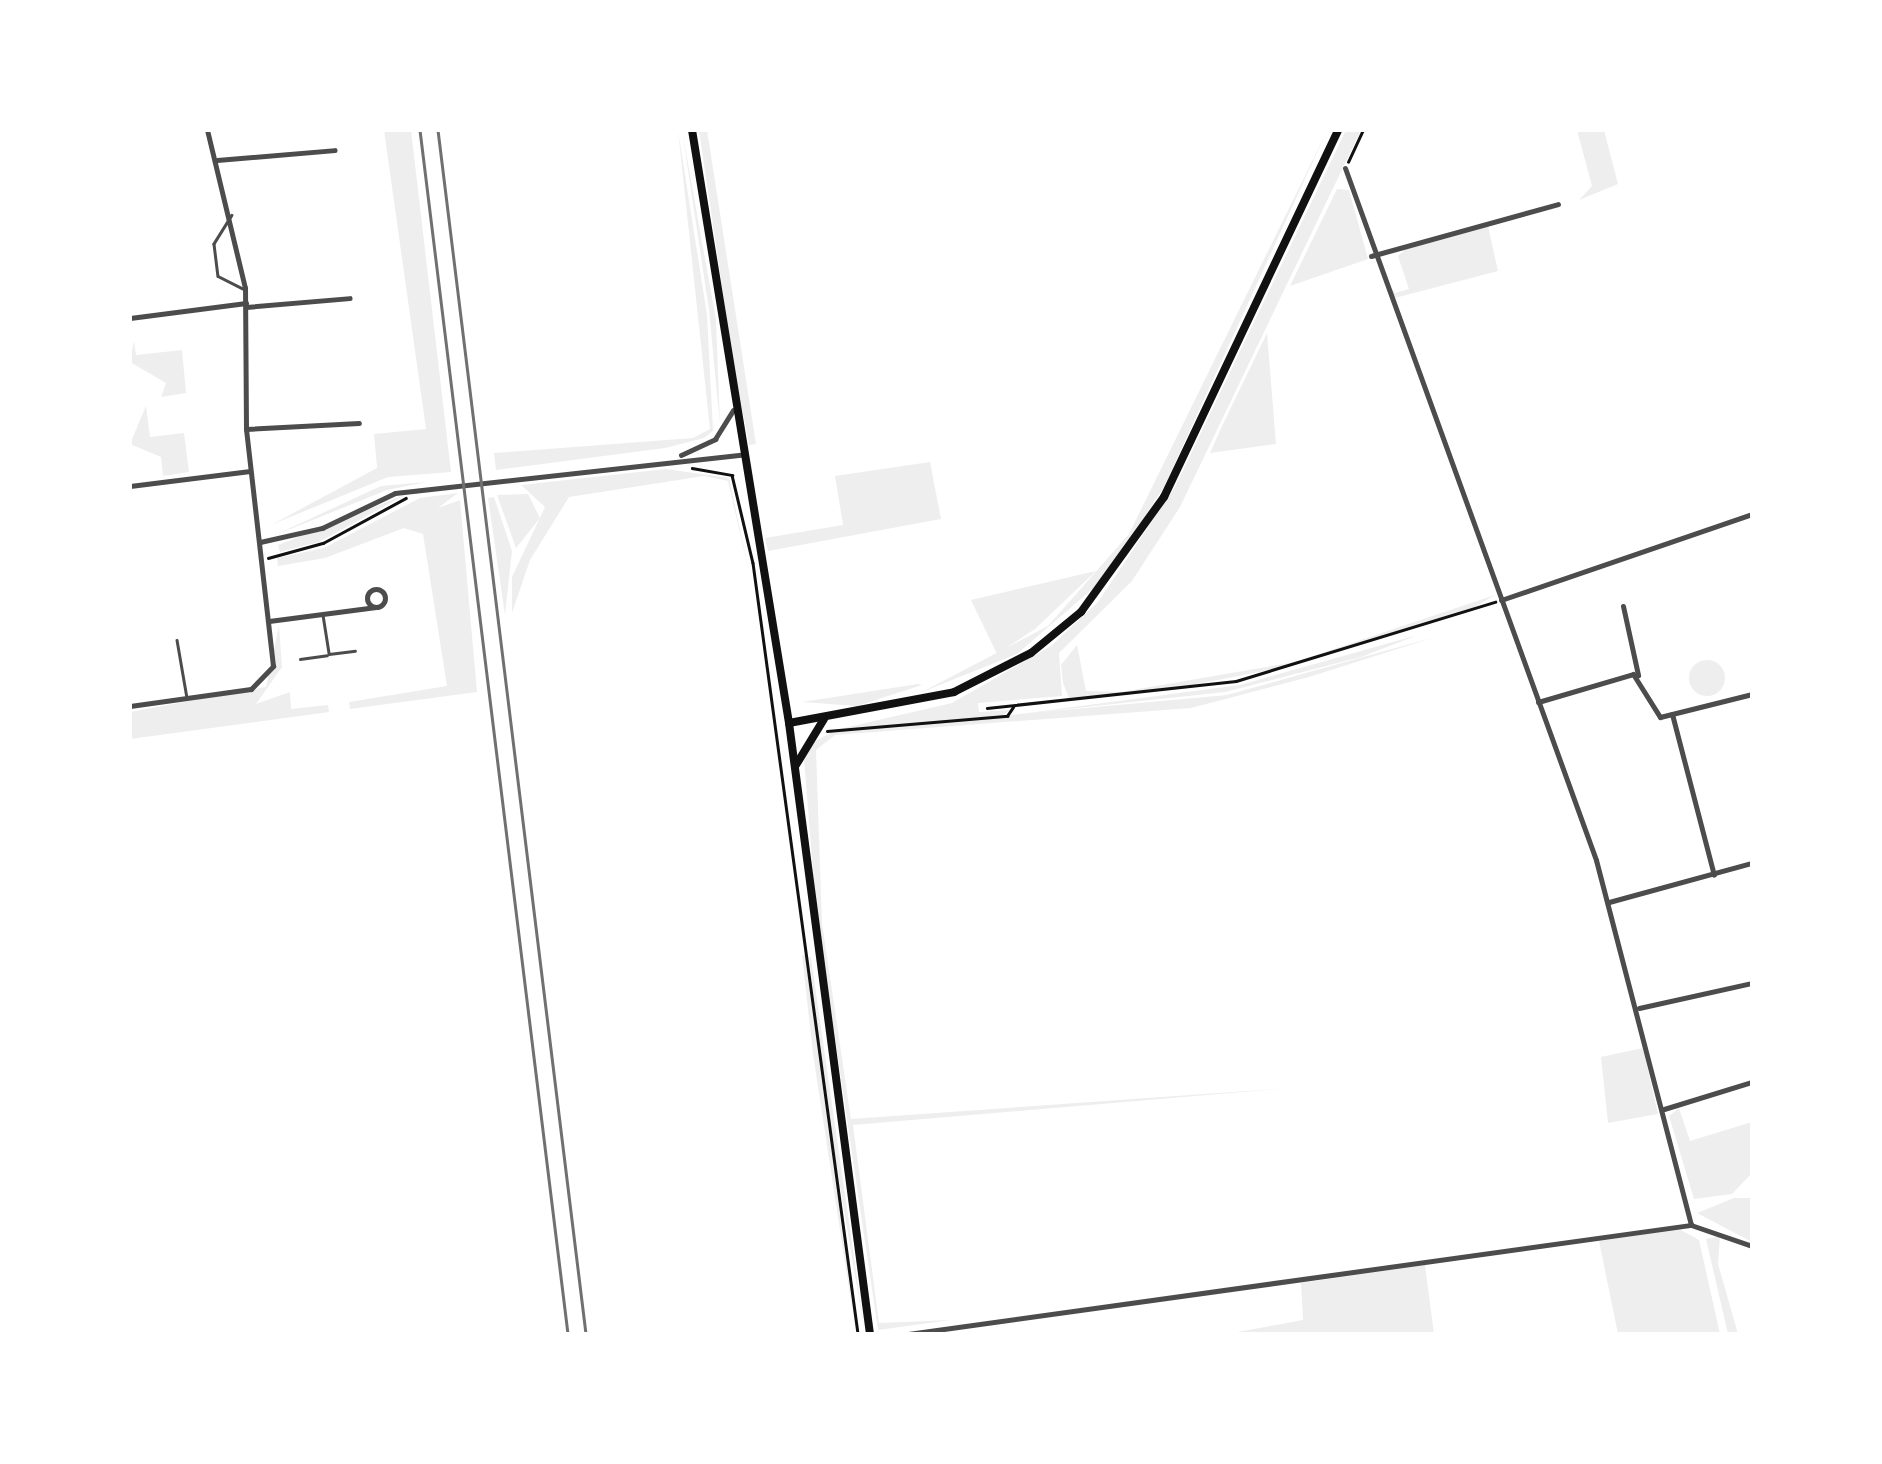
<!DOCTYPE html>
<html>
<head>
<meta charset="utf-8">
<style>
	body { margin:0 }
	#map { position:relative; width:1882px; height:1464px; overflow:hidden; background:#fff; font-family:Cabin,sans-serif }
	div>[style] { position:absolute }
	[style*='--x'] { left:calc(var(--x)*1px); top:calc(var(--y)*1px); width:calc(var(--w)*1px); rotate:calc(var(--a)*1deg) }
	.green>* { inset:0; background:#eee }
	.round { border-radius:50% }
	.path>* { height:2.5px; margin:-1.25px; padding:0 1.25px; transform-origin:1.25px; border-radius:1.25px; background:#111 }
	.service>* { height:2.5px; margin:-1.25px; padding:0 1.25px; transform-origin:1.25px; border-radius:1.25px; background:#4c4c4c }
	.minor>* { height:5px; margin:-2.5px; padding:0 2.5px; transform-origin:2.5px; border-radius:2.5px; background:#4c4c4c }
	.minor>.ring { margin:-2.5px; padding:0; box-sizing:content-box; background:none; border:5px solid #4c4c4c; border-radius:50% }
	.primary>* { height:8px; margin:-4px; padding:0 4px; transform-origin:4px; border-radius:4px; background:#111 }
	.rail>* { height:2.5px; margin:-1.25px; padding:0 1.25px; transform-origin:1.25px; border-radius:1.25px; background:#707070 }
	span { translate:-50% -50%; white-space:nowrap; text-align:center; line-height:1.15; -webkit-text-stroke:8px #fff; paint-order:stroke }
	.frame { position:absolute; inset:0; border:132px solid #fff; pointer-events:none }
</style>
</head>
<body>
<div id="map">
	<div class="green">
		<div style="clip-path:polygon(384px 130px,411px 130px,451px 472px,388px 477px,273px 524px,377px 468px,374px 434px,426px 429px)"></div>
		<div style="clip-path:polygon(678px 130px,707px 315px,713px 431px,704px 438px,665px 448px,496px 470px,494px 453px,693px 438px,710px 429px)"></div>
		<div style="clip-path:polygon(682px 130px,716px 320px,720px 425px,709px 310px)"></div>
		<div style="clip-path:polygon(699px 130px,707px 130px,756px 444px,749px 445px,733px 361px)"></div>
		<div style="clip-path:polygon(1346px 130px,1361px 130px,1180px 507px,1132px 581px,1059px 653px,1062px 696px,978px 703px,979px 712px,1010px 710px,1003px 715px,818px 734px,952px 703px,1051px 646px,1098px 602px,1175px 487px)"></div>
		<div style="clip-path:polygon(1577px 130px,1604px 130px,1618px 184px,1579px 200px,1592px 186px)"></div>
		<div style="clip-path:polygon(1326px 133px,1164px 487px,1104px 579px,1017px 654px,922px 692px,1048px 626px,1129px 534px)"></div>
		<div style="clip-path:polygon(1337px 189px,1349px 190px,1368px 259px,1290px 286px)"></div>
		<div style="clip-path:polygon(1488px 226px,1498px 271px,1391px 299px,1382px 274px,1395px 293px,1409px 289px,1398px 256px,1412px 244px)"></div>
		<div style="clip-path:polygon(1267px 333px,1276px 444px,1210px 453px,1223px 424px)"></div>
		<div style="clip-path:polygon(134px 341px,136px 355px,182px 350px,186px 393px,161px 397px,166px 383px,130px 362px)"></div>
		<div style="clip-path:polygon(146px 406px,150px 437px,184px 433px,189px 472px,163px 476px,161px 457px,130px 444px)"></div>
		<div style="clip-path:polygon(930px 462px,941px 519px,768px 551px,765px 538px,843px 525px,835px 476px)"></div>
		<div style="clip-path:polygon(666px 469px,729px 478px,750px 577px,728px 481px,704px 476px,569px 497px,530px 560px,512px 613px,512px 577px,545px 507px,521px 485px)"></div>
		<div style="clip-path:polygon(427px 482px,387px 490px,273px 536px,381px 486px)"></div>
		<div style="clip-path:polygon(458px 493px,438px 508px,460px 500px,477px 692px,350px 709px,349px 702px,447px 686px,423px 534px,404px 528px,325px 558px,278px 566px,277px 558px,324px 548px,420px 498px)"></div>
		<div style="clip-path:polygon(528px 494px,540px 518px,516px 548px,497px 495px)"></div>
		<div style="clip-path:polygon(405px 495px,319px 542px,280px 552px,278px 545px)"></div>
		<div style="clip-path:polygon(494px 497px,512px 551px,505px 615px,488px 498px)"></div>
		<div style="clip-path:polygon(1096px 571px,1035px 629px,997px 654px,971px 600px)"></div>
		<div style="clip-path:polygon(1495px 595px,1470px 610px,1295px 665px,1176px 688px,1121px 694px,1069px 698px,1063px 683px,1061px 665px,1077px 645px,1086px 691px,1121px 692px,1295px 662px)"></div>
		<div style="clip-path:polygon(279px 626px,282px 667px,256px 704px,290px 692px,291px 709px,328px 705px,329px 712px,130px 739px,130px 712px,266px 687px)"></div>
		<div style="clip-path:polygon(1418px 635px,1361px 657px,1225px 692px,1012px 715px,1240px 685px)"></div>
		<div style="clip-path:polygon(1435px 637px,1309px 677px,1191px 708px,835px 735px,816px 750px,822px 923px,851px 1119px,1290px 1088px,853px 1125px,879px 1323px,951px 1320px,878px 1330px,816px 909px,804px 758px,812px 743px,834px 731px,1227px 695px)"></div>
		<div class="round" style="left:1689px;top:660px;width:36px;height:36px"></div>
		<div style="clip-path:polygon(922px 685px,857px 706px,802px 702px,918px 684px)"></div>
		<div style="clip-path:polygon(802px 955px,805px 955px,856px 1334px,813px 1054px)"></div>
		<div style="clip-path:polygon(809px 956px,811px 958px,865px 1334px,825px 1098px)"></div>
		<div style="clip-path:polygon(1643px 1048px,1658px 1114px,1608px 1123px,1601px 1057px)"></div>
		<div style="clip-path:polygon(1679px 1108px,1690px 1141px,1752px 1122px,1752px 1173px,1732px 1194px,1694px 1199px,1669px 1116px)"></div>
		<div style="clip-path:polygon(1734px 1198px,1752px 1198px,1752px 1242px,1697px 1213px)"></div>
		<div style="clip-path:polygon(1679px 1229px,1699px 1240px,1720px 1334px,1618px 1334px,1599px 1241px)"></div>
		<div style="clip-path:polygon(1720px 1236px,1718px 1264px,1738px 1334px,1728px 1334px,1706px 1239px)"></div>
		<div style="clip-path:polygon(1425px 1265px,1434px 1334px,1226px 1334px,1303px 1320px,1301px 1283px)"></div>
	</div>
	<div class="path">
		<div style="--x:1348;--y:162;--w:35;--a:-65"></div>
		<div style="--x:692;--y:468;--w:41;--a:9.9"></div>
		<div style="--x:732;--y:475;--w:90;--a:76.6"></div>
		<div style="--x:753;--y:563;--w:778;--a:82.24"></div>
		<div style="--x:268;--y:558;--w:57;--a:-15.3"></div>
		<div style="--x:323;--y:543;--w:94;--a:-28.5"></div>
		<div style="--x:987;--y:708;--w:250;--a:-6.2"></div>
		<div style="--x:1236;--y:681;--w:271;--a:-17"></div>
		<div style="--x:827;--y:731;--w:181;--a:-4.8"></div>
		<div style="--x:1007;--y:716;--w:11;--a:-56"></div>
	</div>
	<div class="service">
		<div style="--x:232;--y:215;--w:34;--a:122"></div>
		<div style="--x:214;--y:244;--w:32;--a:83"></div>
		<div style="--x:218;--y:276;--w:27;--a:27"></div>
		<div style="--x:323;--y:615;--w:39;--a:81"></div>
		<div style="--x:329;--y:654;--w:26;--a:-7"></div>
		<div style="--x:177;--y:640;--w:59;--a:80.2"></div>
		<div style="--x:300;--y:659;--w:27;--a:-8"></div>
	</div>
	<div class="minor">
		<div style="--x:217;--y:160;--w:118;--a:-4.8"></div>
		<div style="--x:1345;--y:168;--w:736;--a:70.06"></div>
		<div style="--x:1596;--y:860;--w:377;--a:75.4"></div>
		<div style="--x:1371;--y:256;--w:194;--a:-15.5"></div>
		<div style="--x:246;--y:307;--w:104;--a:-4.9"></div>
		<div style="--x:130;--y:318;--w:117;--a:-7.4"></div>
		<div style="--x:246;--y:429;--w:113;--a:-3"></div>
		<div style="--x:681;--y:455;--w:38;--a:-25"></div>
		<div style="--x:715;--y:439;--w:34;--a:-58"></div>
		<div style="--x:130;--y:486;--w:121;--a:-7.1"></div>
		<div style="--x:260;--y:542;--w:64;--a:-12.7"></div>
		<div style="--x:322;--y:528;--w:81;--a:-25.6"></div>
		<div style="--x:395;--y:493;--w:348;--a:-6.3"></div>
		<div class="ring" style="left:367px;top:589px;width:13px;height:13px"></div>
		<div style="--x:1501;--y:600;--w:265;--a:-18.9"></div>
		<div style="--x:1623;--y:606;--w:71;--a:77.7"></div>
		<div style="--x:269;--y:621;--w:108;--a:-7.5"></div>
		<div style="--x:1538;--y:702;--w:99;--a:-16.4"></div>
		<div style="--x:1633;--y:674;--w:51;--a:57.9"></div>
		<div style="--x:1660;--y:717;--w:95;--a:-14"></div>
		<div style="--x:130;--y:706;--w:122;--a:-8"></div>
		<div style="--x:251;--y:689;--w:32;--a:-46"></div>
		<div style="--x:273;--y:666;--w:239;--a:-96.5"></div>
		<div style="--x:246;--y:429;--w:141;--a:-90.4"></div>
		<div style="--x:245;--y:288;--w:163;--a:-103.5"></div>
		<div style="--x:1672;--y:714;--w:166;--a:75.4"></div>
		<div style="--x:1609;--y:902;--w:148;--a:-15.3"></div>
		<div style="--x:1639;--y:1008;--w:116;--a:-12.5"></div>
		<div style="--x:1664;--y:1109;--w:92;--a:-17.1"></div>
		<div style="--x:908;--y:1334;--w:791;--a:-7.93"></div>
		<div style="--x:1691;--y:1225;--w:65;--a:19"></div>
	</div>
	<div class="primary">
		<div style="--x:692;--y:130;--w:601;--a:80.71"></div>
		<div style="--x:789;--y:723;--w:616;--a:82.45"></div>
		<div style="--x:789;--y:723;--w:168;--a:-10.6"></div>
		<div style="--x:954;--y:692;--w:86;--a:-26.9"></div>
		<div style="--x:1031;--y:653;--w:65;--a:-39.4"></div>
		<div style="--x:1081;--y:612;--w:142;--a:-54.2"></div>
		<div style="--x:1164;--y:497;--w:406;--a:-64.6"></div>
		<div style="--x:796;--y:765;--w:54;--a:-58.7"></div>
	</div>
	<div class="rail">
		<div style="--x:420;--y:130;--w:1213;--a:82.99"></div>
		<div style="--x:438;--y:130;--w:1213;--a:82.99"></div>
	</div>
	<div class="frame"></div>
</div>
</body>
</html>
